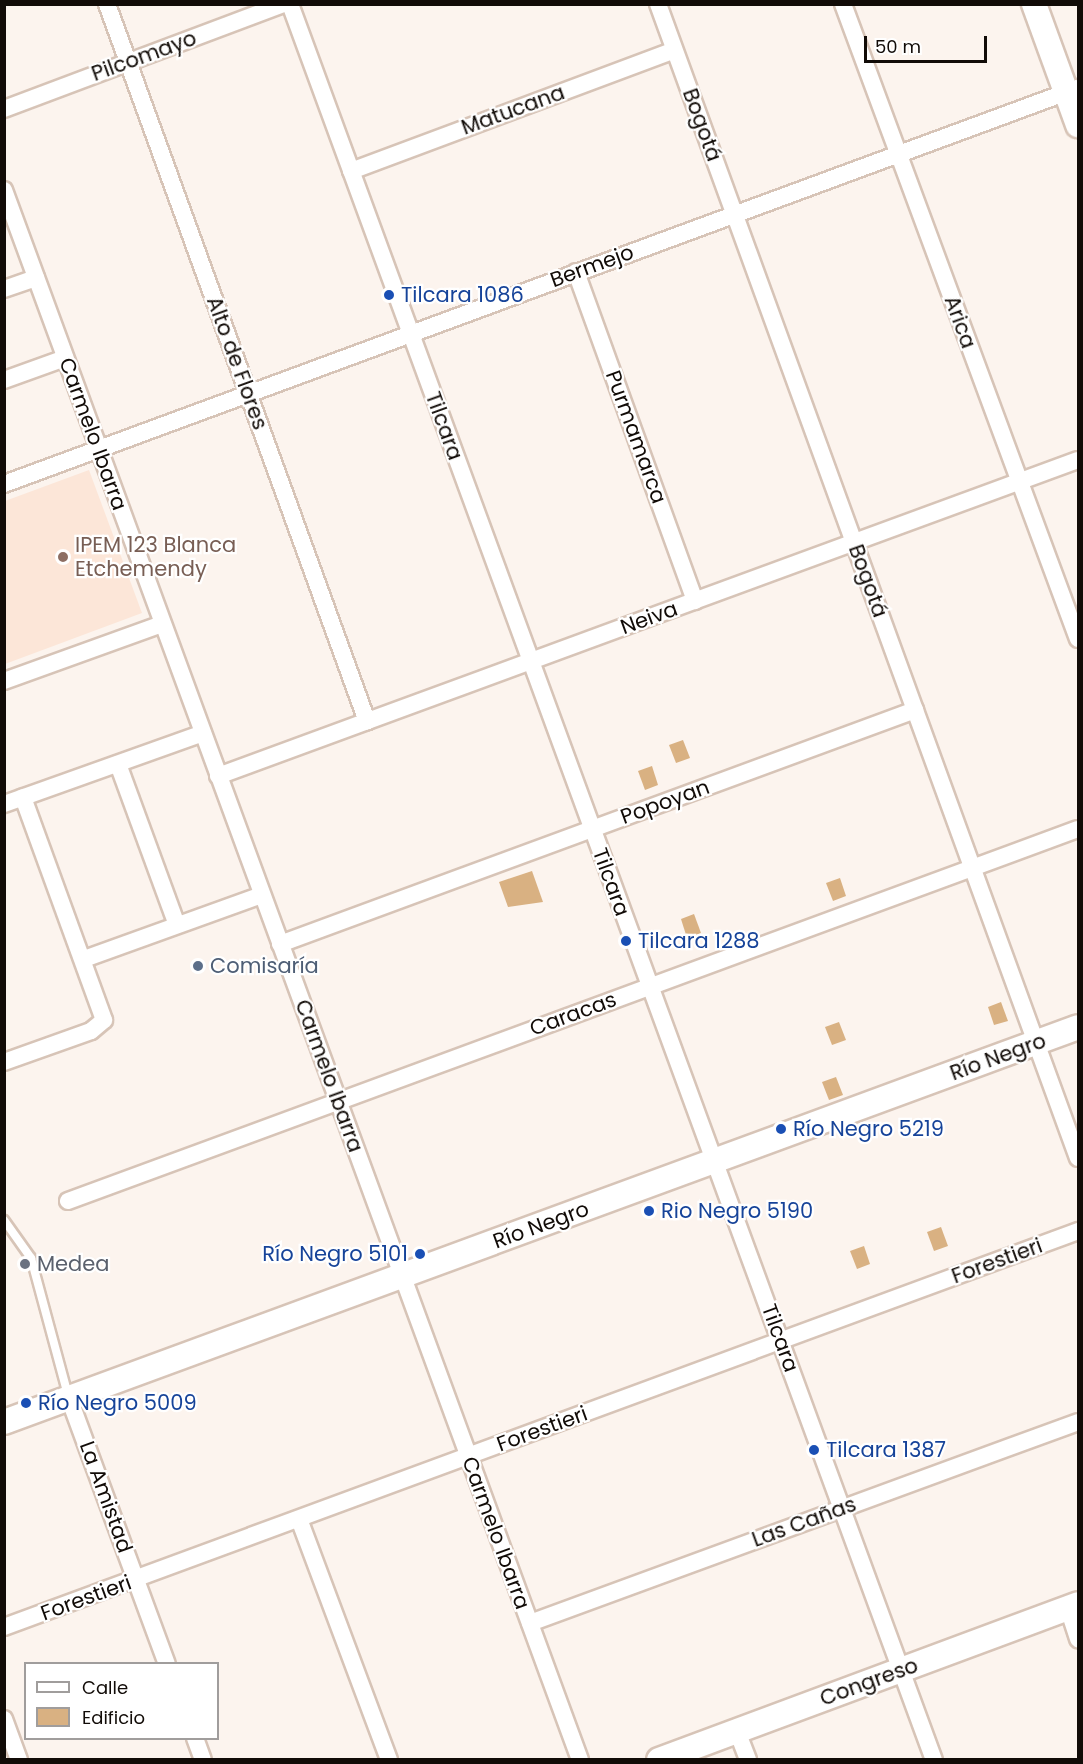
<!DOCTYPE html>
<html>
<head>
<meta charset="utf-8">
<style>
	body { margin:0 }
	#map { position:relative; width:1083px; height:1764px; overflow:hidden; background:#fcf4ee; font-family:Poppins,sans-serif }
	div>[style] { position:absolute }
	[style*='--x'] { left:calc(var(--x)*1px); top:calc(var(--y)*1px); width:calc(var(--w)*1px); rotate:calc(var(--a)*1deg) }
	.built>* { inset:0; background:#fce6d8 }
	.building>* { inset:0; background:#d9b182 }
	.roads { filter:drop-shadow(2px 0 #d7c4b7) drop-shadow(-2px 0 #d7c4b7) drop-shadow(0 2px #d7c4b7) drop-shadow(0 -2px #d7c4b7) }
	.service>* { height:8px; margin:-4px; padding:0 4px; transform-origin:4px; border-radius:4px; background:#fff }
	.minor>* { height:16px; margin:-8px; padding:0 8px; transform-origin:8px; border-radius:8px; background:#fff }
	.secondary>* { height:24px; margin:-12px; padding:0 12px; transform-origin:12px; border-radius:12px; background:#fff }
	.dots>* { width:16px; height:16px; translate:-50% -50%; box-sizing:border-box; border:3px solid #fff; border-radius:50% }
	span { translate:-50% -50%; white-space:nowrap; text-align:center; line-height:1.15; -webkit-text-stroke:4.5px #fff; paint-order:stroke }
	.street-label { font-size:21px; color:#110b07 }
	.transit-label { font-size:21px; color:#164399 }
	.left { translate:0 -50%; text-align:left }
	.right { translate:-100% -50%; text-align:right }
	.education-label { font-size:21px; color:#785e54 }
	.service-label { font-size:21px; color:#4e5e75 }
	.worship-label { font-size:21px; color:#5b616d }
	.frame { position:absolute; inset:0; border:6px solid #110b07; pointer-events:none }
	.legend { position:absolute; left:24px; top:1662px; width:195px; height:78px; box-sizing:border-box; background:#fff; border:2px solid #a09d9c; margin:0; padding:8px 10px; list-style:none; font-size:18px; color:#110b07 }
	.legend li { display:flex; align-items:center; gap:12px; height:30px }
	.legend b { width:30px; border:2px solid #a09d9c }
	.scale { position:absolute; left:864px; top:36px; width:123px; height:27px; box-sizing:border-box; border:3px solid #110b07; border-top:0; padding-left:8px; font-size:18px; line-height:21px; white-space:nowrap; color:#110b07; -webkit-text-stroke:4px #fff; paint-order:stroke }
</style>
</head>
<body>
<div id="map">
	<div class="built">
		<div style="clip-path:polygon(89px 470px,142px 613px,5px 664px,5px 501px)"></div>
	</div>
	<div class="building">
		<div style="clip-path:polygon(683px 740px,690px 758px,676px 763px,669px 745px)"></div>
		<div style="clip-path:polygon(652px 766px,658px 785px,645px 790px,638px 771px)"></div>
		<div style="clip-path:polygon(532px 871px,543px 902px,508px 907px,499px 882px)"></div>
		<div style="clip-path:polygon(840px 878px,846px 896px,833px 901px,826px 883px)"></div>
		<div style="clip-path:polygon(694px 914px,701px 933px,687px 938px,681px 919px)"></div>
		<div style="clip-path:polygon(1001px 1002px,1008px 1021px,994px 1025px,988px 1007px)"></div>
		<div style="clip-path:polygon(839px 1022px,846px 1040px,832px 1045px,825px 1027px)"></div>
		<div style="clip-path:polygon(836px 1077px,843px 1095px,829px 1100px,822px 1082px)"></div>
		<div style="clip-path:polygon(941px 1227px,948px 1246px,934px 1251px,927px 1232px)"></div>
		<div style="clip-path:polygon(864px 1246px,870px 1264px,857px 1269px,850px 1251px)"></div>
	</div>
	<div class="roads">
		<div class="service">
			<div style="--x:4;--y:1220;--w:47;--a:54.6"></div>
			<div style="--x:31;--y:1258;--w:142;--a:74.9"></div>
		</div>
		<div class="minor">
			<div style="--x:107;--y:4;--w:763;--a:70.07"></div>
			<div style="--x:290;--y:4;--w:1870;--a:69.86"></div>
			<div style="--x:658;--y:4;--w:1228;--a:70"></div>
			<div style="--x:843;--y:4;--w:677;--a:69.69"></div>
			<div style="--x:4;--y:109;--w:299;--a:-20.6"></div>
			<div style="--x:351;--y:171;--w:345;--a:-20.5"></div>
			<div style="--x:4;--y:190;--w:1672;--a:69.85"></div>
			<div style="--x:576;--y:272;--w:350;--a:70.1"></div>
			<div style="--x:4;--y:289;--w:34;--a:-19"></div>
			<div style="--x:4;--y:380;--w:65;--a:-19.8"></div>
			<div style="--x:4;--y:484;--w:1145;--a:-20.24"></div>
			<div style="--x:4;--y:681;--w:168;--a:-19.8"></div>
			<div style="--x:118;--y:764;--w:171;--a:69.9"></div>
			<div style="--x:218;--y:776;--w:916;--a:-20.18"></div>
			<div style="--x:4;--y:804;--w:211;--a:-19.6"></div>
			<div style="--x:280;--y:944;--w:677;--a:-20.23"></div>
			<div style="--x:84;--y:959;--w:189;--a:-19.8"></div>
			<div style="--x:4;--y:1062;--w:92;--a:-19.6"></div>
			<div style="--x:91;--y:1031;--w:17;--a:-40"></div>
			<div style="--x:104;--y:1020;--w:237;--a:-110"></div>
			<div style="--x:68;--y:1201;--w:1076;--a:-20.22"></div>
			<div style="--x:69;--y:1398;--w:283;--a:69.8"></div>
			<div style="--x:299;--y:1519;--w:257;--a:69.5"></div>
			<div style="--x:1068;--y:1608;--w:33;--a:72"></div>
			<div style="--x:530;--y:1623;--w:584;--a:-20.14"></div>
			<div style="--x:4;--y:1627;--w:1145;--a:-20.24"></div>
			<div style="--x:4;--y:1719;--w:44;--a:69.9"></div>
			<div style="--x:737;--y:1731;--w:31;--a:69"></div>
			<div style="--x:195;--y:1738;--w:23;--a:70"></div>
		</div>
		<div class="secondary">
			<div style="--x:1034;--y:4;--w:129;--a:70"></div>
			<div style="--x:4;--y:1422;--w:1144;--a:-20.19"></div>
			<div style="--x:659;--y:1760;--w:447;--a:-20.4"></div>
		</div>
	</div>
	<div class="dots">
		<div style="left:389px;top:295px;background:#1a4fb4"></div>
		<div style="left:63px;top:557px;background:#8d6e63"></div>
		<div style="left:626px;top:941px;background:#1a4fb4"></div>
		<div style="left:198px;top:966px;background:#5c6f8a"></div>
		<div style="left:781px;top:1129px;background:#1a4fb4"></div>
		<div style="left:649px;top:1211px;background:#1a4fb4"></div>
		<div style="left:420px;top:1254px;background:#1a4fb4"></div>
		<div style="left:25px;top:1264px;background:#6b7280"></div>
		<div style="left:26px;top:1403px;background:#1a4fb4"></div>
		<div style="left:814px;top:1450px;background:#1a4fb4"></div>
	</div>
	<div class="street-label">
		<span style="left:144px;top:56px;rotate:-20deg">Pilcomayo</span>
		<span style="left:513px;top:110px;rotate:-20deg">Matucana</span>
		<span style="left:702px;top:125px;rotate:70deg">Bogotá</span>
		<span style="left:592px;top:266px;rotate:-20deg">Bermejo</span>
		<span style="left:960px;top:322px;rotate:70deg">Arica</span>
		<span style="left:237px;top:363px;rotate:70deg">Alto de Flores</span>
		<span style="left:444px;top:426px;rotate:70deg">Tilcara</span>
		<span style="left:93px;top:434px;rotate:70deg">Carmelo Ibarra</span>
		<span style="left:636px;top:437px;rotate:70deg">Purmamarca</span>
		<span style="left:868px;top:581px;rotate:70deg">Bogotá</span>
		<span style="left:649px;top:618px;rotate:-20deg">Neiva</span>
		<span style="left:665px;top:802px;rotate:-20deg">Popoyan</span>
		<span style="left:611px;top:882px;rotate:70deg">Tilcara</span>
		<span style="left:573px;top:1014px;rotate:-20deg">Caracas</span>
		<span style="left:998px;top:1057px;rotate:-20deg">Río Negro</span>
		<span style="left:329px;top:1076px;rotate:70deg">Carmelo Ibarra</span>
		<span style="left:541px;top:1225px;rotate:-20deg">Río Negro</span>
		<span style="left:997px;top:1261px;rotate:-20deg">Forestieri</span>
		<span style="left:780px;top:1338px;rotate:70deg">Tilcara</span>
		<span style="left:542px;top:1429px;rotate:-20deg">Forestieri</span>
		<span style="left:106px;top:1497px;rotate:70deg">La Amistad</span>
		<span style="left:804px;top:1522px;rotate:-20deg">Las Cañas</span>
		<span style="left:496px;top:1533px;rotate:70deg">Carmelo Ibarra</span>
		<span style="left:86px;top:1598px;rotate:-20deg">Forestieri</span>
		<span style="left:869px;top:1682px;rotate:-20deg">Congreso</span>
	</div>
	<div class="transit-label">
		<span class="left" style="left:401px;top:295px">Tilcara 1086</span>
		<span class="left" style="left:638px;top:941px">Tilcara 1288</span>
		<span class="left" style="left:793px;top:1129px">Río Negro 5219</span>
		<span class="left" style="left:661px;top:1211px">Rio Negro 5190</span>
		<span class="right" style="left:408px;top:1254px">Río Negro 5101</span>
		<span class="left" style="left:38px;top:1403px">Río Negro 5009</span>
		<span class="left" style="left:826px;top:1450px">Tilcara 1387</span>
	</div>
	<div class="education-label">
		<span class="left" style="left:75px;top:557px">IPEM 123 Blanca<br>Etchemendy</span>
	</div>
	<div class="service-label">
		<span class="left" style="left:210px;top:966px">Comisaría</span>
	</div>
	<div class="worship-label">
		<span class="left" style="left:37px;top:1264px">Medea</span>
	</div>
	<div class="frame"></div>
	<ul class="legend">
	<li><b style="height:8px;background:#fff"></b>Calle</li>
	<li><b style="height:16px;background:#d9b182"></b>Edificio</li>
	</ul>
	<div class="scale">50 m</div>
</div>
</body>
</html>
